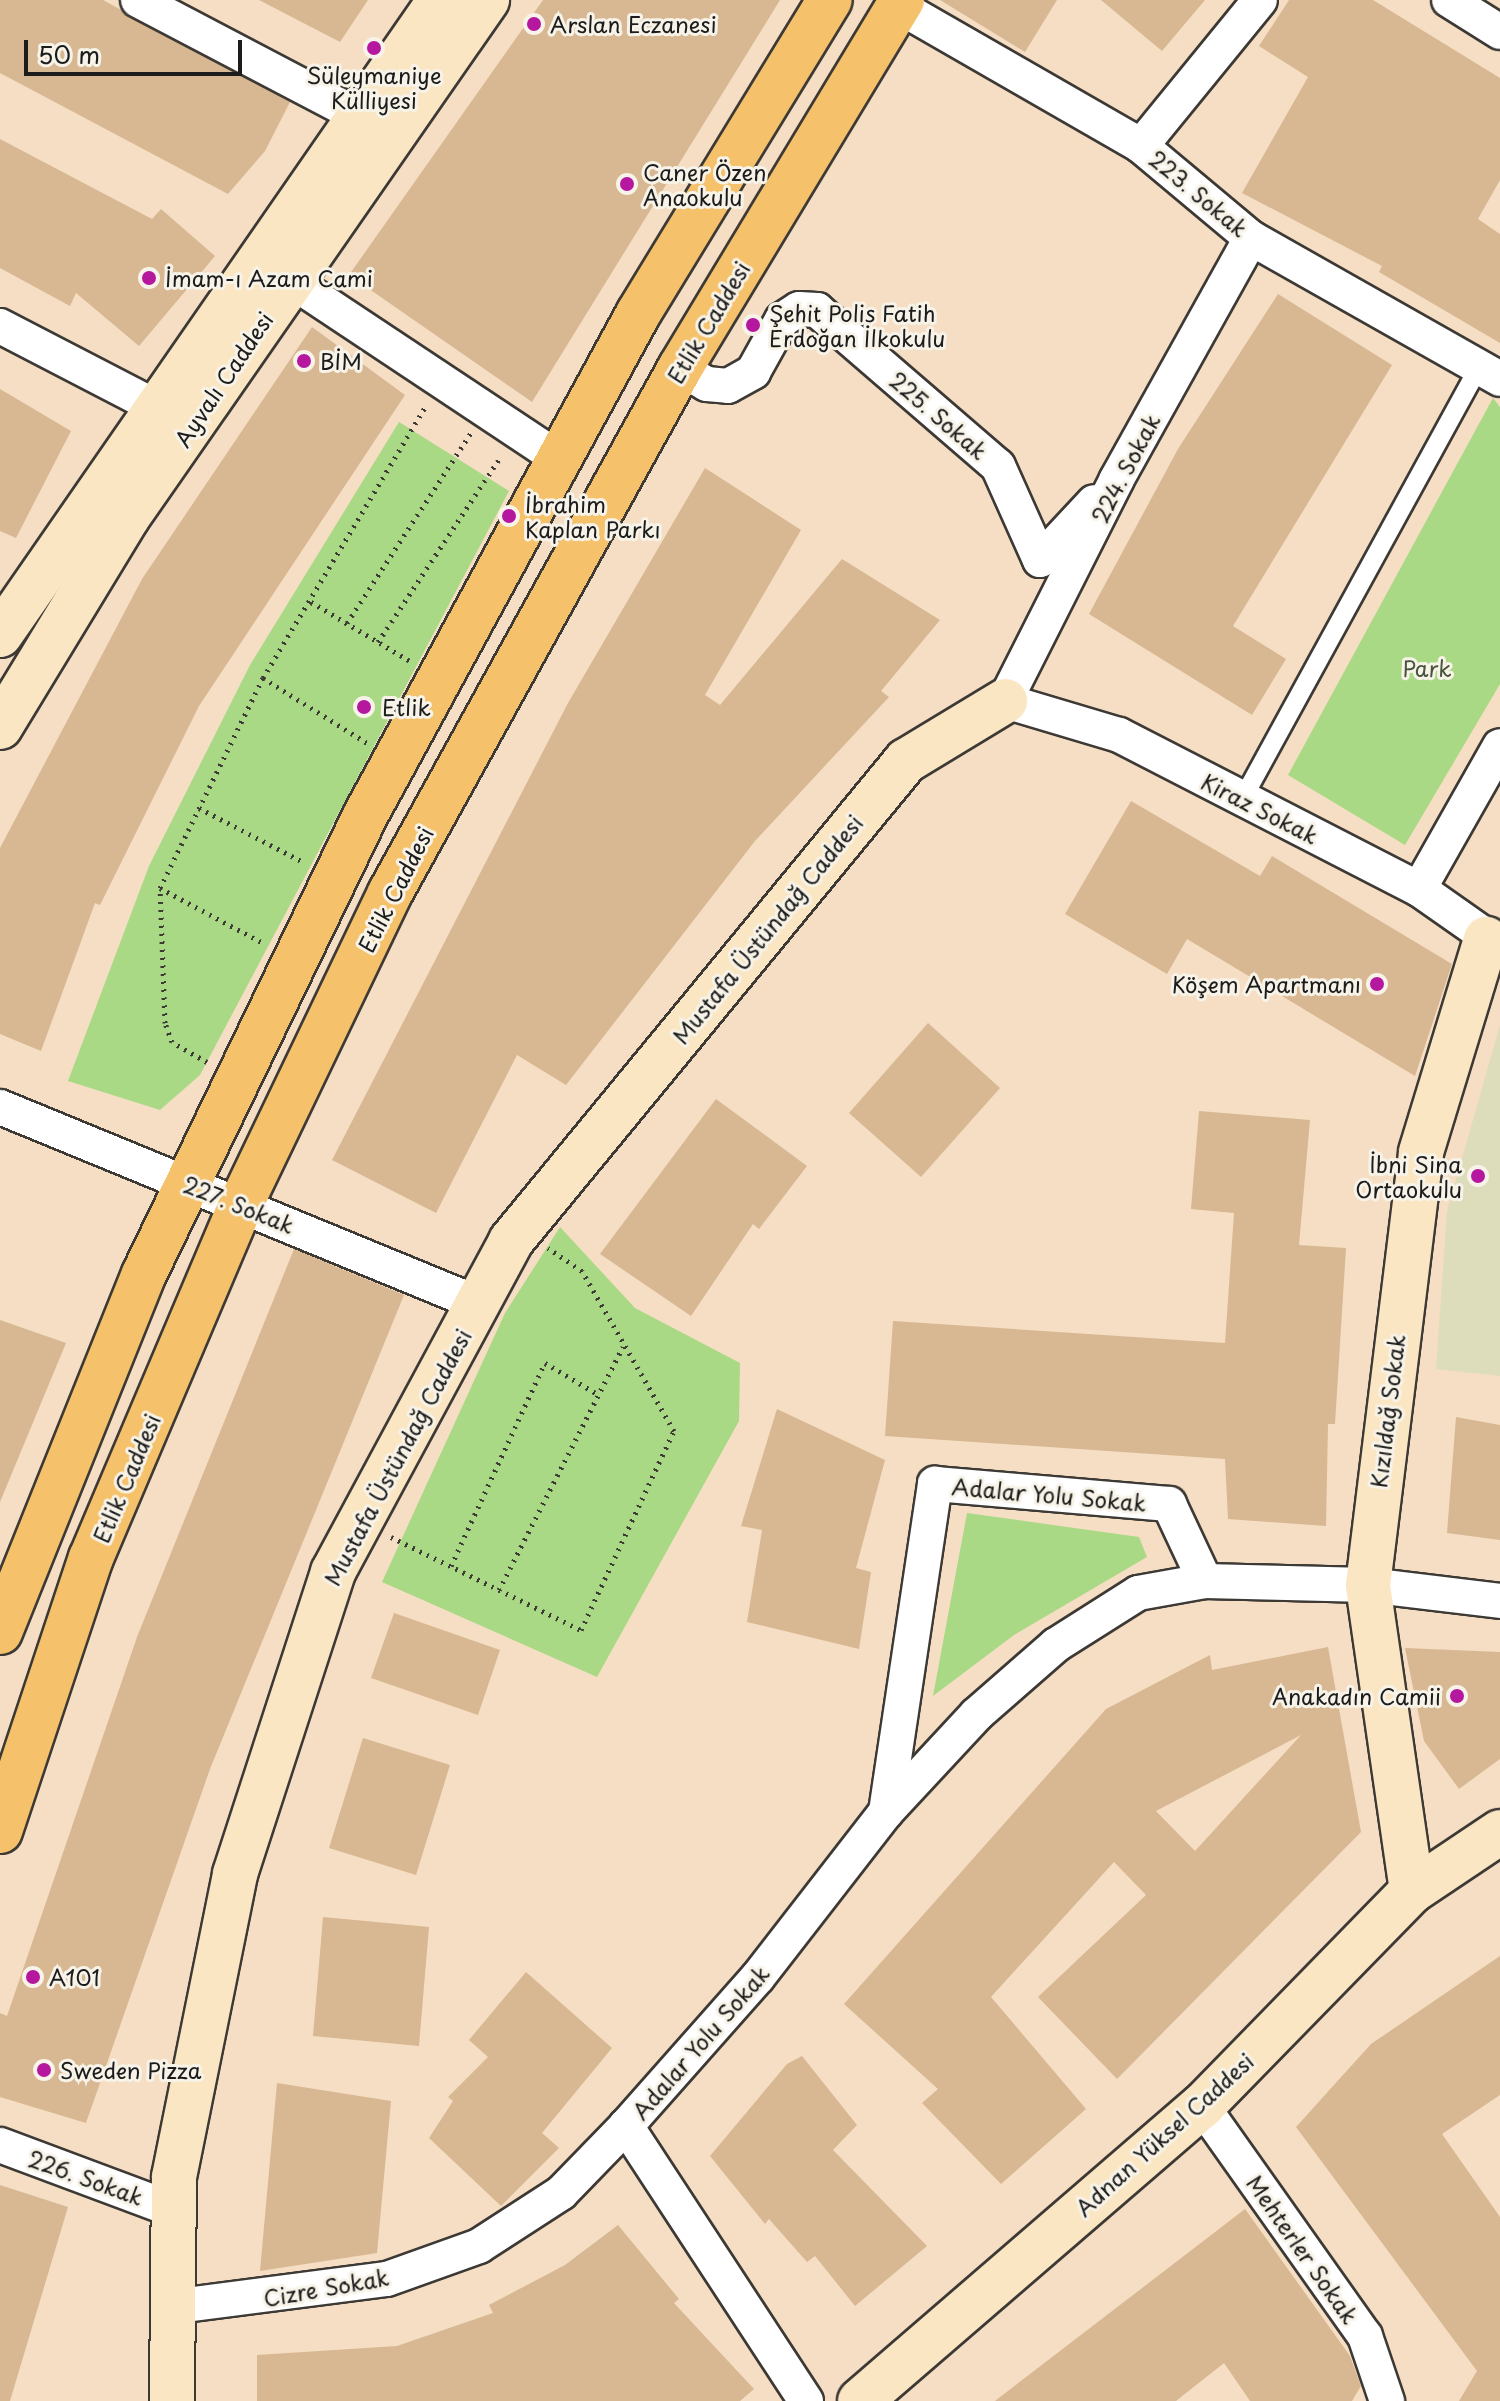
<!DOCTYPE html>
<html>
<head>
<meta charset="utf-8">
<style>
	body { margin:0 }
	#map { position:relative; width:1500px; height:2401px; overflow:hidden; background:#f5dec3; font-family:"Playpen Sans",sans-serif }
	div>[style] { position:absolute }
	[style*='--x'] { left:calc(var(--x)*1px); top:calc(var(--y)*1px); width:calc(var(--w)*1px); rotate:calc(var(--a)*1deg) }
	.built>* { inset:0; background:#deddbb }
	.green>* { inset:0; background:#aad986 }
	.building>* { inset:0; background:#d8b892 }
	.path>* { height:5px; margin-top:-2.5px; transform-origin:0; background:repeating-linear-gradient(90deg,#3d3935 0 2px,transparent 0 8px) }
	.roads { filter:drop-shadow(2px 0 #3d3935) drop-shadow(-2px 0 #3d3935) drop-shadow(0 2px #3d3935) drop-shadow(0 -2px #3d3935) }
	.lane>* { height:18px; margin:-9px; padding:0 9px; transform-origin:9px; border-radius:9px; background:#fff }
	.street>* { height:34px; margin:-17px; padding:0 17px; transform-origin:17px; border-radius:17px; background:#fff }
	.secondary>* { height:44px; margin:-22px; padding:0 22px; transform-origin:22px; border-radius:22px; background:#fbe6c4 }
	.primary>* { height:44px; margin:-22px; padding:0 22px; transform-origin:22px; border-radius:22px; background:#f5c16b }
	.dots>* { width:22px; height:22px; translate:-50% -50%; box-sizing:border-box; border:4px solid #f7f3e8; border-radius:50% }
	span { translate:-50% -50%; white-space:nowrap; text-align:center; line-height:1.15; -webkit-text-stroke:6px #f7f3e8; paint-order:stroke }
	.poi-label { font-size:22px; color:#1c1c1c }
	.left { translate:0 -50%; text-align:left }
	.right { translate:-100% -50%; text-align:right }
	.street-label { font-size:22px; color:#1c1c1c }
	.park-label { font-size:22px; color:#47553c }
	.scale { position:absolute; left:24px; top:40px; width:218px; height:36px; box-sizing:border-box; border:4px solid #1c1c1c; border-top:0; padding-left:10px; font-size:24px; line-height:28px; white-space:nowrap; color:#1c1c1c; -webkit-text-stroke:6px #f7f3e8; paint-order:stroke }
</style>
</head>
<body>
<div id="map">
	<div class="built">
		<div style="clip-path:polygon(1500px 1025px,1500px 1376px,1436px 1369px,1447px 1211px)"></div>
	</div>
	<div class="green">
		<div style="clip-path:polygon(1493px 398px,1500px 407px,1500px 684px,1405px 845px,1288px 775px)"></div>
		<div style="clip-path:polygon(399px 422px,509px 491px,200px 1075px,160px 1110px,68px 1081px,149px 866px,250px 665px)"></div>
		<div style="clip-path:polygon(560px 1227px,635px 1308px,740px 1363px,739px 1421px,597px 1677px,382px 1582px,505px 1313px)"></div>
		<div style="clip-path:polygon(967px 1513px,1139px 1537px,1147px 1557px,1014px 1635px,933px 1696px)"></div>
	</div>
	<div class="building">
		<div style="clip-path:polygon(0 0,103px 0,290px 102px,265px 151px,228px 194px,0 73px)"></div>
		<div style="clip-path:polygon(259px 0,368px 0,340px 42px)"></div>
		<div style="clip-path:polygon(543px 0,780px 0,532px 402px,349px 275px)"></div>
		<div style="clip-path:polygon(940px 0,1057px 0,1025px 52px)"></div>
		<div style="clip-path:polygon(1101px 0,1205px 0,1162px 51px)"></div>
		<div style="clip-path:polygon(1289px 0,1373px 0,1500px 78px,1500px 180px,1478px 219px,1500px 234px,1500px 343px,1379px 272px,1382px 266px,1242px 193px,1308px 77px,1259px 46px)"></div>
		<div style="clip-path:polygon(0 139px,152px 219px,161px 209px,215px 256px,139px 346px,76px 293px,70px 306px,0 268px)"></div>
		<div style="clip-path:polygon(1278px 294px,1392px 365px,1233px 626px,1286px 659px,1252px 715px,1089px 614px,1178px 449px)"></div>
		<div style="clip-path:polygon(312px 327px,405px 395px,199px 706px,100px 905px,95px 903px,41px 1051px,0 1034px,0 848px,142px 579px)"></div>
		<div style="clip-path:polygon(0 389px,71px 431px,16px 538px,0 531px)"></div>
		<div style="clip-path:polygon(705px 468px,801px 530px,705px 695px,720px 705px,842px 559px,940px 620px,881px 691px,889px 697px,755px 841px,566px 1085px,517px 1055px,436px 1213px,332px 1160px,568px 703px)"></div>
		<div style="clip-path:polygon(1131px 801px,1260px 876px,1272px 856px,1452px 964px,1415px 1076px,1187px 939px,1167px 974px,1065px 914px)"></div>
		<div style="clip-path:polygon(928px 1023px,1000px 1088px,921px 1177px,849px 1113px)"></div>
		<div style="clip-path:polygon(716px 1099px,807px 1166px,759px 1229px,753px 1224px,691px 1316px,600px 1254px)"></div>
		<div style="clip-path:polygon(1199px 1111px,1310px 1120px,1299px 1245px,1346px 1248px,1335px 1424px,1328px 1424px,1326px 1526px,1228px 1519px,1225px 1459px,885px 1436px,893px 1321px,1225px 1343px,1234px 1213px,1191px 1209px)"></div>
		<div style="clip-path:polygon(294px 1249px,404px 1295px,210px 1769px,86px 2123px,0 2097px,0 2013px,7px 2016px,137px 1637px)"></div>
		<div style="clip-path:polygon(0 1320px,66px 1343px,0 1502px)"></div>
		<div style="clip-path:polygon(777px 1409px,885px 1460px,856px 1568px,871px 1572px,859px 1649px,747px 1622px,762px 1530px,741px 1526px)"></div>
		<div style="clip-path:polygon(1456px 1417px,1500px 1425px,1500px 1540px,1447px 1533px)"></div>
		<div style="clip-path:polygon(394px 1613px,500px 1650px,478px 1715px,371px 1678px)"></div>
		<div style="clip-path:polygon(evenodd,1328px 1647px,1361px 1832px,1117px 2079px,1038px 1997px,1146px 1895px,1114px 1862px,991px 1997px,1086px 2109px,1001px 2184px,922px 2103px,938px 2089px,844px 2004px,1106px 1709px,1210px 1655px,1212px 1670px,1328px 1647px,1301px 1735px,1195px 1851px,1156px 1811px,1301px 1735px)"></div>
		<div style="clip-path:polygon(1405px 1648px,1500px 1652px,1500px 1759px,1459px 1789px,1424px 1741px)"></div>
		<div style="clip-path:polygon(363px 1738px,450px 1765px,416px 1875px,329px 1848px)"></div>
		<div style="clip-path:polygon(323px 1917px,429px 1927px,419px 2046px,313px 2036px)"></div>
		<div style="clip-path:polygon(1500px 1956px,1500px 2095px,1442px 2134px,1500px 2217px,1500px 2401px,1459px 2401px,1477px 2371px,1296px 2127px,1371px 2044px)"></div>
		<div style="clip-path:polygon(526px 1972px,612px 2048px,542px 2133px,559px 2148px,501px 2206px,429px 2138px,453px 2101px,448px 2097px,488px 2057px,469px 2040px)"></div>
		<div style="clip-path:polygon(802px 2056px,857px 2125px,833px 2150px,927px 2246px,855px 2306px,815px 2256px,807px 2262px,769px 2219px,765px 2224px,710px 2156px,787px 2064px)"></div>
		<div style="clip-path:polygon(277px 2083px,391px 2101px,377px 2253px,260px 2271px)"></div>
		<div style="clip-path:polygon(0 2185px,68px 2207px,10px 2401px,0 2401px)"></div>
		<div style="clip-path:polygon(1245px 2209px,1350px 2356px,1361px 2386px,1352px 2401px,1250px 2401px,1224px 2363px,1176px 2401px,995px 2401px)"></div>
		<div style="clip-path:polygon(618px 2225px,679px 2299px,674px 2303px,754px 2389px,740px 2401px,257px 2401px,257px 2355px,397px 2346px,493px 2313px,489px 2305px,565px 2265px)"></div>
	</div>
	<div class="path">
		<div style="--x:311;--y:602;--w:115;--a:30.8"></div>
		<div style="--x:347;--y:623;--w:227;--a:-56.9"></div>
		<div style="--x:378;--y:642;--w:223;--a:-56.5"></div>
		<div style="--x:263;--y:678;--w:123;--a:32"></div>
		<div style="--x:199;--y:808;--w:119;--a:27.4"></div>
		<div style="--x:160;--y:888;--w:119;--a:28.1"></div>
		<div style="--x:207;--y:1062;--w:40;--a:-150.3"></div>
		<div style="--x:172;--y:1042;--w:20;--a:-110"></div>
		<div style="--x:165;--y:1023;--w:135;--a:-92.1"></div>
		<div style="--x:160;--y:888;--w:234;--a:-63.9"></div>
		<div style="--x:263;--y:678;--w:317;--a:-59.1"></div>
		<div style="--x:391;--y:1537;--w:212;--a:26.1"></div>
		<div style="--x:581;--y:1630;--w:220;--a:-65"></div>
		<div style="--x:674;--y:1431;--w:185;--a:-119.9"></div>
		<div style="--x:582;--y:1271;--w:41;--a:-145.9"></div>
		<div style="--x:451;--y:1566;--w:224;--a:-65.2"></div>
		<div style="--x:545;--y:1363;--w:63;--a:30.7"></div>
		<div style="--x:499;--y:1590;--w:273;--a:-63"></div>
	</div>
	<div class="roads">
		<div class="lane">
			<div style="--x:1243;--y:798;--w:491;--a:-61.3"></div>
		</div>
		<div class="street">
			<div style="--x:138;--y:0;--w:252;--a:27.7"></div>
			<div style="--x:1449;--y:0;--w:60;--a:32.1"></div>
			<div style="--x:898;--y:6;--w:280;--a:29.9"></div>
			<div style="--x:1141;--y:146;--w:143;--a:39.9"></div>
			<div style="--x:1251;--y:238;--w:286;--a:29.5"></div>
			<div style="--x:1141;--y:146;--w:188;--a:-50.8"></div>
			<div style="--x:1251;--y:238;--w:276;--a:119.1"></div>
			<div style="--x:1117;--y:479;--w:249;--a:116.8"></div>
			<div style="--x:1005;--y:701;--w:119;--a:16.6"></div>
			<div style="--x:1119;--y:735;--w:337;--a:27.2"></div>
			<div style="--x:1419;--y:889;--w:99;--a:35.1"></div>
			<div style="--x:290;--y:280;--w:325;--a:33.6"></div>
			<div style="--x:0;--y:326;--w:182;--a:27.4"></div>
			<div style="--x:680;--y:368;--w:31;--a:31"></div>
			<div style="--x:707;--y:384;--w:21;--a:5"></div>
			<div style="--x:728;--y:386;--w:29;--a:-29"></div>
			<div style="--x:753;--y:372;--w:60;--a:-60.9"></div>
			<div style="--x:782;--y:320;--w:20;--a:-33"></div>
			<div style="--x:799;--y:309;--w:18;--a:3"></div>
			<div style="--x:817;--y:310;--w:239;--a:40.8"></div>
			<div style="--x:998;--y:466;--w:103;--a:65.9"></div>
			<div style="--x:1040;--y:560;--w:79;--a:-47"></div>
			<div style="--x:1419;--y:889;--w:164;--a:-60.5"></div>
			<div style="--x:0;--y:1107;--w:516;--a:22.34"></div>
			<div style="--x:886;--y:1812;--w:332;--a:-81.5"></div>
			<div style="--x:935;--y:1484;--w:235;--a:4.9"></div>
			<div style="--x:1169;--y:1504;--w:85;--a:64.9"></div>
			<div style="--x:1202;--y:2106;--w:282;--a:54.7"></div>
			<div style="--x:1365;--y:2336;--w:69;--a:71.3"></div>
			<div style="--x:0;--y:2145;--w:183;--a:20.5"></div>
			<div style="--x:170;--y:2307;--w:219;--a:-7.4"></div>
			<div style="--x:387;--y:2279;--w:98;--a:-19.7"></div>
			<div style="--x:479;--y:2246;--w:98;--a:-32.9"></div>
			<div style="--x:561;--y:2193;--w:93;--a:-45.9"></div>
			<div style="--x:806;--y:2401;--w:329;--a:-123.2"></div>
			<div style="--x:626;--y:2126;--w:199;--a:-48.5"></div>
			<div style="--x:758;--y:1977;--w:209;--a:-52.2"></div>
			<div style="--x:886;--y:1812;--w:132;--a:-47.1"></div>
			<div style="--x:976;--y:1715;--w:106;--a:-41.2"></div>
			<div style="--x:1056;--y:1645;--w:97;--a:-32.4"></div>
			<div style="--x:1138;--y:1593;--w:68;--a:-10.2"></div>
			<div style="--x:1205;--y:1581;--w:163;--a:1.4"></div>
			<div style="--x:1368;--y:1585;--w:133;--a:6.9"></div>
		</div>
		<div class="secondary">
			<div style="--x:0;--y:635;--w:773;--a:-55.28"></div>
			<div style="--x:0;--y:727;--w:245;--a:-58.7"></div>
			<div style="--x:127;--y:518;--w:631;--a:-55.2"></div>
			<div style="--x:1412;--y:1891;--w:309;--a:-98.2"></div>
			<div style="--x:1368;--y:1585;--w:436;--a:-83"></div>
			<div style="--x:1421;--y:1152;--w:223;--a:-73"></div>
			<div style="--x:172;--y:2401;--w:224;--a:-89.5"></div>
			<div style="--x:174;--y:2177;--w:309;--a:-78.6"></div>
			<div style="--x:235;--y:1874;--w:318;--a:-72"></div>
			<div style="--x:333;--y:1572;--w:376;--a:-61.7"></div>
			<div style="--x:511;--y:1241;--w:622;--a:-50.55"></div>
			<div style="--x:906;--y:761;--w:116;--a:-31.2"></div>
			<div style="--x:860;--y:2401;--w:452;--a:-40.8"></div>
			<div style="--x:1202;--y:2106;--w:301;--a:-45.7"></div>
			<div style="--x:1412;--y:1891;--w:106;--a:-33.8"></div>
		</div>
		<div class="primary">
			<div style="--x:0;--y:1632;--w:386;--a:-68.1"></div>
			<div style="--x:144;--y:1274;--w:511;--a:-64.24"></div>
			<div style="--x:366;--y:814;--w:569;--a:-61.45"></div>
			<div style="--x:638;--y:314;--w:368;--a:-58.6"></div>
			<div style="--x:0;--y:1831;--w:288;--a:-71.6"></div>
			<div style="--x:91;--y:1558;--w:384;--a:-67"></div>
			<div style="--x:241;--y:1204;--w:345;--a:-64.4"></div>
			<div style="--x:390;--y:893;--w:600;--a:-61.08"></div>
			<div style="--x:680;--y:368;--w:430;--a:-58.9"></div>
		</div>
	</div>
	<div class="dots">
		<div style="left:534px;top:24px;background:#b5179e"></div>
		<div style="left:374px;top:48px;background:#b5179e"></div>
		<div style="left:627px;top:184px;background:#b5179e"></div>
		<div style="left:149px;top:278px;background:#b5179e"></div>
		<div style="left:753px;top:325px;background:#b5179e"></div>
		<div style="left:304px;top:361px;background:#b5179e"></div>
		<div style="left:509px;top:516px;background:#b5179e"></div>
		<div style="left:364px;top:707px;background:#b5179e"></div>
		<div style="left:1377px;top:984px;background:#b5179e"></div>
		<div style="left:1478px;top:1176px;background:#b5179e"></div>
		<div style="left:1457px;top:1696px;background:#b5179e"></div>
		<div style="left:33px;top:1977px;background:#b5179e"></div>
		<div style="left:44px;top:2070px;background:#b5179e"></div>
	</div>
	<div class="poi-label">
		<span class="left" style="left:550px;top:24px">Arslan Eczanesi</span>
		<span style="left:374px;top:87px">Süleymaniye<br>Külliyesi</span>
		<span class="left" style="left:643px;top:184px">Caner Özen<br>Anaokulu</span>
		<span class="left" style="left:165px;top:278px">İmam-ı Azam Cami</span>
		<span class="left" style="left:769px;top:325px">Şehit Polis Fatih<br>Erdoğan İlkokulu</span>
		<span class="left" style="left:320px;top:361px">BİM</span>
		<span class="left" style="left:525px;top:516px">İbrahim<br>Kaplan Parkı</span>
		<span class="left" style="left:382px;top:707px">Etlik</span>
		<span class="right" style="left:1361px;top:984px">Köşem Apartmanı</span>
		<span class="right" style="left:1462px;top:1176px">İbni Sina<br>Ortaokulu</span>
		<span class="right" style="left:1441px;top:1696px">Anakadın Camii</span>
		<span class="left" style="left:49px;top:1977px">A101</span>
		<span class="left" style="left:60px;top:2070px">Sweden Pizza</span>
	</div>
	<div class="street-label">
		<span style="left:1199px;top:193px;rotate:40deg">223. Sokak</span>
		<span style="left:708px;top:322px;rotate:-59deg">Etlik Caddesi</span>
		<span style="left:223px;top:379px;rotate:-56deg">Ayvalı Caddesi</span>
		<span style="left:939px;top:415px;rotate:41deg">225. Sokak</span>
		<span style="left:1125px;top:468px;rotate:-62deg">224. Sokak</span>
		<span style="left:1260px;top:808px;rotate:27deg">Kiraz Sokak</span>
		<span style="left:395px;top:889px;rotate:-63deg">Etlik Caddesi</span>
		<span style="left:767px;top:929px;rotate:-51deg">Mustafa Üstündağ Caddesi</span>
		<span style="left:239px;top:1204px;rotate:22deg">227. Sokak</span>
		<span style="left:1387px;top:1411px;rotate:-83deg">Kızıldağ Sokak</span>
		<span style="left:397px;top:1457px;rotate:-62deg">Mustafa Üstündağ Caddesi</span>
		<span style="left:126px;top:1478px;rotate:-67deg">Etlik Caddesi</span>
		<span style="left:1049px;top:1494px;rotate:5deg">Adalar Yolu Sokak</span>
		<span style="left:700px;top:2042px;rotate:-49deg">Adalar Yolu Sokak</span>
		<span style="left:1164px;top:2134px;rotate:-42deg">Adnan Yüksel Caddesi</span>
		<span style="left:86px;top:2177px;rotate:20deg">226. Sokak</span>
		<span style="left:1303px;top:2249px;rotate:55deg">Mehterler Sokak</span>
		<span style="left:326px;top:2287px;rotate:-10deg">Cizre Sokak</span>
	</div>
	<div class="park-label">
		<span style="left:1427px;top:668px">Park</span>
	</div>
	<div class="scale">50 m</div>
</div>
</body>
</html>
